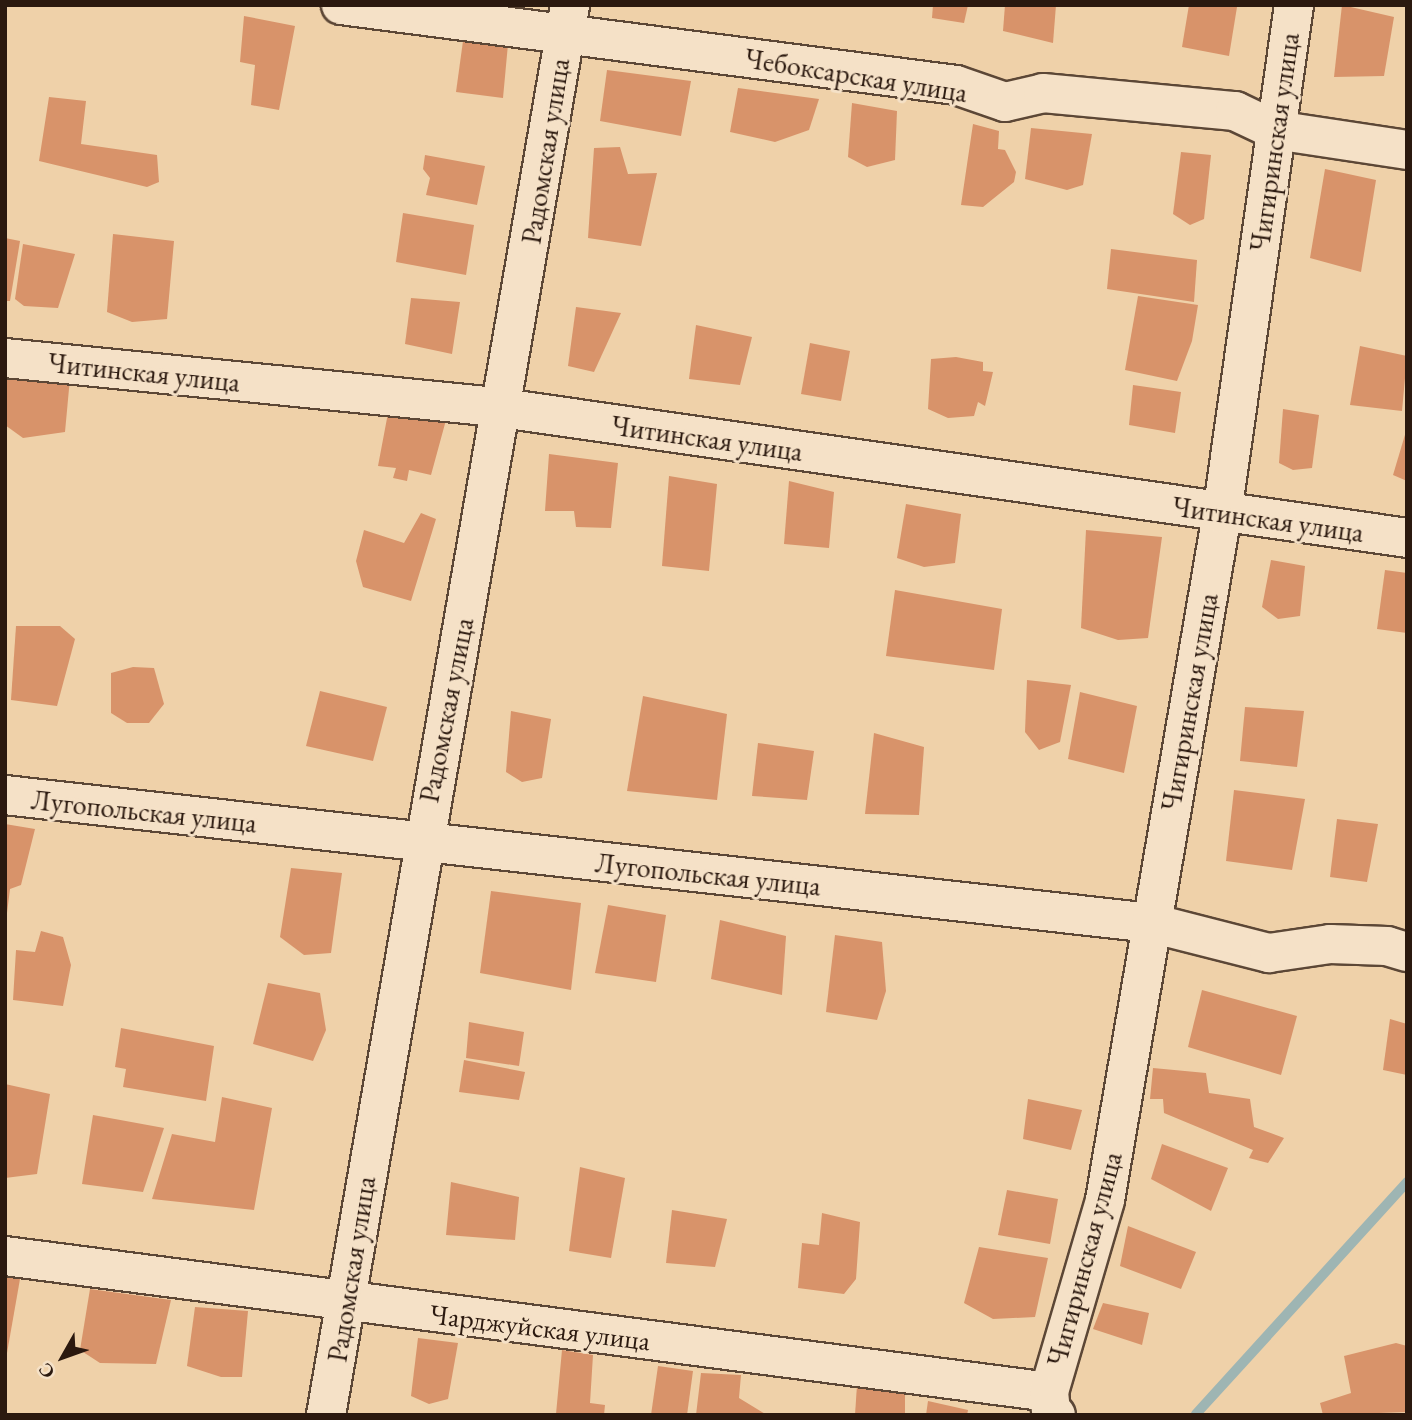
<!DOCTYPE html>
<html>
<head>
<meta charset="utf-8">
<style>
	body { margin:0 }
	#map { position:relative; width:1412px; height:1420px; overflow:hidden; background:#efd1a9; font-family:"EB Garamond",serif }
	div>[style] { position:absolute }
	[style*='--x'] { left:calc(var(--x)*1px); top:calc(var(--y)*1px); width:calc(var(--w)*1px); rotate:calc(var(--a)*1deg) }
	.stream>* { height:10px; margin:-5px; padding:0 5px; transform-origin:5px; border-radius:5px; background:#9eb5b3 }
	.building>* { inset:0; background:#d8936a }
	.roads { filter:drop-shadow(2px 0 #5c4736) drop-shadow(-2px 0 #5c4736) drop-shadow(0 2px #5c4736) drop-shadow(0 -2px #5c4736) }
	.minor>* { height:38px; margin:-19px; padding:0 19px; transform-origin:19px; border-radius:19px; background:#f5e1c7 }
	span { translate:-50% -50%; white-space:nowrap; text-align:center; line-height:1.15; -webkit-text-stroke:6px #f5e1c7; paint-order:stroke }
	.street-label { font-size:28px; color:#2b190f }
	.frame { position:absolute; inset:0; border:7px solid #2b190f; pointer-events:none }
	.north { position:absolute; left:28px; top:1322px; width:70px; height:70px; -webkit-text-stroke:5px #f5e1c7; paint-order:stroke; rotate:230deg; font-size:19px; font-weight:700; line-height:28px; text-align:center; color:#2b190f }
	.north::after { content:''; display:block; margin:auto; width:24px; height:32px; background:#2b190f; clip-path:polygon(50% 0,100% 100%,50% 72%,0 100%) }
</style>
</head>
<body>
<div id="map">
	<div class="stream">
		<div style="--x:1196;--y:1414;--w:314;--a:-47.7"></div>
	</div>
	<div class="building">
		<div style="clip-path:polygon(933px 5px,968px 5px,964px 23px,932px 18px)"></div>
		<div style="clip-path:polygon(1005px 5px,1056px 5px,1053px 43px,1003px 31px)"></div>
		<div style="clip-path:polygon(1189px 5px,1237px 7px,1229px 56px,1182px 47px)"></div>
		<div style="clip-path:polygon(1342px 5px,1394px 17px,1384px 76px,1334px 77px)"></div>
		<div style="clip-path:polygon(244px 16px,295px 26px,279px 110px,251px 105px,255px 65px,240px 62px)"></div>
		<div style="clip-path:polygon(463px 41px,508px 44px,503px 98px,456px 92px)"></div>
		<div style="clip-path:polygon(607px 70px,691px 81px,681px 136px,600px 121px)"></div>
		<div style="clip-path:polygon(738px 88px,819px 99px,809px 130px,775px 142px,730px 132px)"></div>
		<div style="clip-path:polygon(49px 97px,86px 101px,81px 144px,157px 155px,159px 182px,147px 187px,39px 161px)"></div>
		<div style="clip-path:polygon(852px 103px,897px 111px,895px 160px,867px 167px,848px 157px)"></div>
		<div style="clip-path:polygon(973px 124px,999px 131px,998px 149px,1005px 150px,1016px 172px,1014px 182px,983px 207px,961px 205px)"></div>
		<div style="clip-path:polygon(1031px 128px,1092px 134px,1083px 185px,1067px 190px,1025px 179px)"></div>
		<div style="clip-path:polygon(620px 147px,628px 174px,657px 173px,641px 246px,588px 238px,594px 148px)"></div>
		<div style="clip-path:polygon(1181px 152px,1211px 155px,1204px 219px,1190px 225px,1173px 214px)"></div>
		<div style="clip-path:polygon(425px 155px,485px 166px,477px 205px,426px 195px,430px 178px,423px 169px)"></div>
		<div style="clip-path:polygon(1325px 169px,1376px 180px,1361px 272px,1310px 258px)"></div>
		<div style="clip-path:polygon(403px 213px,474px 225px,466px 275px,396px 262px)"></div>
		<div style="clip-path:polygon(113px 234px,174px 241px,167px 319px,132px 322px,107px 312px)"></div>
		<div style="clip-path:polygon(5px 238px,20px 241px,10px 301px,5px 301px)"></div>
		<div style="clip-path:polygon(23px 244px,75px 254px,58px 308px,24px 306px,15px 299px)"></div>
		<div style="clip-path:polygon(1111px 249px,1197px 260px,1194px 302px,1107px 289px)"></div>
		<div style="clip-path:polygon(1138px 296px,1198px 305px,1192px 341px,1177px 381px,1125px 370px)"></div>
		<div style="clip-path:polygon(411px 298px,460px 302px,452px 354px,405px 344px)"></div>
		<div style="clip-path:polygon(576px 307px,621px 313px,594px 372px,568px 366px)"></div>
		<div style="clip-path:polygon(696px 325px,752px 337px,740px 385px,689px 379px)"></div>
		<div style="clip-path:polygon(810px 343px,850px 351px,841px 401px,801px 394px)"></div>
		<div style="clip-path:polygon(1360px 346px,1407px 356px,1402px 411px,1350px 405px)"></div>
		<div style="clip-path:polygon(956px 357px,983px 362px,983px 371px,993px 372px,985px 406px,978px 402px,974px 416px,948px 418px,928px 409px,931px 359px)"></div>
		<div style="clip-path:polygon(7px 370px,70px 378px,65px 432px,23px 438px,5px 425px)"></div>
		<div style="clip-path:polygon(1133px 385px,1181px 392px,1175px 433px,1129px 425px)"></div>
		<div style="clip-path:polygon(1283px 409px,1319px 415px,1312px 468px,1293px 470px,1279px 463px)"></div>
		<div style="clip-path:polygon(388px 413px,446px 420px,431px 475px,409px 470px,407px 481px,393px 478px,396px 468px,378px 466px)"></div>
		<div style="clip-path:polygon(1407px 428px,1407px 481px,1393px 475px)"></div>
		<div style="clip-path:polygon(549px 454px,618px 463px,611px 528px,576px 527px,574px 511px,545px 511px)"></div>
		<div style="clip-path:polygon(669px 476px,717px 484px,709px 571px,662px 566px)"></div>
		<div style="clip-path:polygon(789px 481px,834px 492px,829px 548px,784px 544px)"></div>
		<div style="clip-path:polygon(906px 504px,961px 514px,955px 563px,924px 567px,897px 558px)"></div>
		<div style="clip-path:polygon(421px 513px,436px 519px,411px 601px,363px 587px,356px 561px,364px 530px,404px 543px)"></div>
		<div style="clip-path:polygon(1086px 530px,1162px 537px,1148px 638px,1118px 640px,1081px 628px)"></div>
		<div style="clip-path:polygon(1271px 560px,1305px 566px,1300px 616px,1278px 619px,1262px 607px)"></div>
		<div style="clip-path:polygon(1385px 570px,1407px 573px,1407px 633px,1377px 629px)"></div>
		<div style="clip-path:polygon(895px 590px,1002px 609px,994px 670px,886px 656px)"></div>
		<div style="clip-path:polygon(16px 626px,60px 626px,75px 639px,57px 706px,11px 700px)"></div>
		<div style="clip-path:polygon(133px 667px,154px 668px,164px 704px,149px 723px,127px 723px,111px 713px,111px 673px)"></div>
		<div style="clip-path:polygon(1027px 680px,1071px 685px,1060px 742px,1039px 750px,1025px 732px)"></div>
		<div style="clip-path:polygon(320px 691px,387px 707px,373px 761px,306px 746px)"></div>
		<div style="clip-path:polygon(1080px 692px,1137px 706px,1124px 773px,1068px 759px)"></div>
		<div style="clip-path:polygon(643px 696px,727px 714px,717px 800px,627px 791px)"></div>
		<div style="clip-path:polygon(1245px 707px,1304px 711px,1297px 767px,1240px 761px)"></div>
		<div style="clip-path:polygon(511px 711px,551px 719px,542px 778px,522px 782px,506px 772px)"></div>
		<div style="clip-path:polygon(874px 733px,924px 747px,919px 815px,865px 814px)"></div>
		<div style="clip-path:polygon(758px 743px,814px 751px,807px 800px,752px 796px)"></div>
		<div style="clip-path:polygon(1234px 790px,1305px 799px,1292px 870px,1226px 861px)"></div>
		<div style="clip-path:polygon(1337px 819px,1378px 824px,1367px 882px,1330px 877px)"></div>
		<div style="clip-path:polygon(5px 824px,35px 829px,21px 885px,10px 889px,7px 913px)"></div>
		<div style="clip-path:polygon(291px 868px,342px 873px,331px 953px,304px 955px,280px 937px)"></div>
		<div style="clip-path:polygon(491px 891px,581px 903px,571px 990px,480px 973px)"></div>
		<div style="clip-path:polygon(608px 905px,666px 915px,656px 982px,595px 973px)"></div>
		<div style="clip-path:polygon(720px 920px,786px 936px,782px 995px,711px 979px)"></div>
		<div style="clip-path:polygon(41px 931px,63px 937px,71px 965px,63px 1006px,13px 1000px,16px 950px,35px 952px)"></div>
		<div style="clip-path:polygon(835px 935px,882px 942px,886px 991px,877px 1020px,826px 1012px)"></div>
		<div style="clip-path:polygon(268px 983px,320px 993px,326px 1030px,313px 1061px,253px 1044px)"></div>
		<div style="clip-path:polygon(1202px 990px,1297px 1016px,1281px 1075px,1188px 1047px)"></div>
		<div style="clip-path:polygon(1390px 1019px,1407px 1024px,1407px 1075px,1383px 1070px)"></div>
		<div style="clip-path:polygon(469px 1022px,524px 1032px,519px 1066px,466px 1058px)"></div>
		<div style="clip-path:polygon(121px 1028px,214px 1046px,206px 1101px,123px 1087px,126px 1069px,115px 1067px)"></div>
		<div style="clip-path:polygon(464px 1060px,525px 1072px,519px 1100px,459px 1092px)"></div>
		<div style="clip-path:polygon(1153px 1068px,1206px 1073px,1209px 1093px,1250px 1099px,1254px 1127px,1284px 1138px,1268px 1163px,1249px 1158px,1253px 1150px,1164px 1113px,1163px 1099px,1150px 1099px)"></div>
		<div style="clip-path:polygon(5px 1084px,50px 1094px,37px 1174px,5px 1178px)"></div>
		<div style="clip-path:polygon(222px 1097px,272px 1108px,254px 1210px,152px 1199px,172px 1134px,215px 1142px)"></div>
		<div style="clip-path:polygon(1028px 1099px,1082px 1110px,1071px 1150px,1023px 1139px)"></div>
		<div style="clip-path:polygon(93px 1115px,164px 1128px,143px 1192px,82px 1184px)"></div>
		<div style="clip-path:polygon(1162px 1144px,1228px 1168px,1211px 1211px,1151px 1179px)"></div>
		<div style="clip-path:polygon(580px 1167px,625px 1178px,611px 1258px,569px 1251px)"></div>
		<div style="clip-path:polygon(451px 1182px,519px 1197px,515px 1240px,446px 1235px)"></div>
		<div style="clip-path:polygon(1007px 1190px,1058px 1199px,1050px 1244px,998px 1235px)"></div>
		<div style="clip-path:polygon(672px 1210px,727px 1219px,715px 1267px,666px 1263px)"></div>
		<div style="clip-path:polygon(822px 1213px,860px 1222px,856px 1279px,844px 1294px,798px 1288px,802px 1243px,819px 1245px)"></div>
		<div style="clip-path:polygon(1128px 1226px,1196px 1252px,1181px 1289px,1120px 1266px)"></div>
		<div style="clip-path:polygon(979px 1247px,1048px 1258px,1035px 1317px,993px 1319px,964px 1303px)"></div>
		<div style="clip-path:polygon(5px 1277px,20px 1279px,7px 1353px,5px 1353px)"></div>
		<div style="clip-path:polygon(90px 1289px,171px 1300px,156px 1364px,100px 1363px,80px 1350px)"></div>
		<div style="clip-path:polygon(1103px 1303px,1149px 1313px,1142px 1345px,1093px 1329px)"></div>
		<div style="clip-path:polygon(195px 1307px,248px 1311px,242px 1377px,221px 1377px,187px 1366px)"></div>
		<div style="clip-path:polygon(418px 1338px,458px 1343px,448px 1399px,429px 1404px,411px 1396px)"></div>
		<div style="clip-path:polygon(1396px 1343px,1407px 1346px,1407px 1412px,1323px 1415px,1320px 1403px,1351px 1393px,1344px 1356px)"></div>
		<div style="clip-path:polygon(562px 1350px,593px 1355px,590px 1403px,605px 1405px,604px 1415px,556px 1414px)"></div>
		<div style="clip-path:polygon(658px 1366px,693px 1371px,687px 1415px,651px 1415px)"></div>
		<div style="clip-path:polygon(701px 1373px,741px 1375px,739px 1398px,767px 1415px,696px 1415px)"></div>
		<div style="clip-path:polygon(857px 1385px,905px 1388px,905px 1415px,855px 1415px)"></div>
		<div style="clip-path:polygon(928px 1401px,968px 1410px,967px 1415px,926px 1415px)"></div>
	</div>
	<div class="roads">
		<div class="minor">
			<div style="--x:341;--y:5;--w:620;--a:7.41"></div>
			<div style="--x:956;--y:85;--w:52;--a:19.1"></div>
			<div style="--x:1005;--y:102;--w:39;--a:-13"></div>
			<div style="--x:1043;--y:93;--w:193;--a:5.4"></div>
			<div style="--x:1235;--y:111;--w:44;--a:25.4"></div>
			<div style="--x:1275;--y:130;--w:134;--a:8.6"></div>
			<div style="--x:5;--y:358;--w:500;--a:5.7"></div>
			<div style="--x:502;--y:408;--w:914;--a:8.17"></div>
			<div style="--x:5;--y:795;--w:1153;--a:6.37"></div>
			<div style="--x:1151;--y:923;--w:122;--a:14.3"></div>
			<div style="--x:1269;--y:953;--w:62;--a:-8.4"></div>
			<div style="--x:1330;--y:944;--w:57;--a:2"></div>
			<div style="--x:1387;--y:946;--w:21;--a:17"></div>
			<div style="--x:5;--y:1256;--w:1053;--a:7.42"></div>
			<div style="--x:1049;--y:1392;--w:18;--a:84"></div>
			<div style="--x:1051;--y:1410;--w:7;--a:45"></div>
			<div style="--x:1049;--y:1392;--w:200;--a:-73.7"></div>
			<div style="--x:1105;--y:1200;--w:696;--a:-80.32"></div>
			<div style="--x:1222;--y:514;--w:514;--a:-81.95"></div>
			<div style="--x:326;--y:1415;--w:1431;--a:-80.18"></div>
		</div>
	</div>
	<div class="street-label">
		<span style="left:856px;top:75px;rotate:9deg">Чебоксарская улица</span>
		<span style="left:1274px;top:142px;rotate:-82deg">Чигиринская улица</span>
		<span style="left:545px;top:151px;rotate:-81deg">Радомская улица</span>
		<span style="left:144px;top:372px;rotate:6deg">Читинская улица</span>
		<span style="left:707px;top:438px;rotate:8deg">Читинская улица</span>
		<span style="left:1268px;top:519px;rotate:8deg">Читинская улица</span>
		<span style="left:1189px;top:702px;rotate:-80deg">Чигиринская улица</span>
		<span style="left:446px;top:710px;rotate:-79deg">Радомская улица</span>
		<span style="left:144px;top:811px;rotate:6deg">Лугопольская улица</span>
		<span style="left:708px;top:874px;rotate:6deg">Лугопольская улица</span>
		<span style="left:1084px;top:1259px;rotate:-75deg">Чигиринская улица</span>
		<span style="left:351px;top:1269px;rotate:-81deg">Радомская улица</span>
		<span style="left:540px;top:1327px;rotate:7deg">Чарджуйская улица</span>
	</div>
	<div class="frame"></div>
	<div class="north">С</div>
</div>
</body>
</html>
